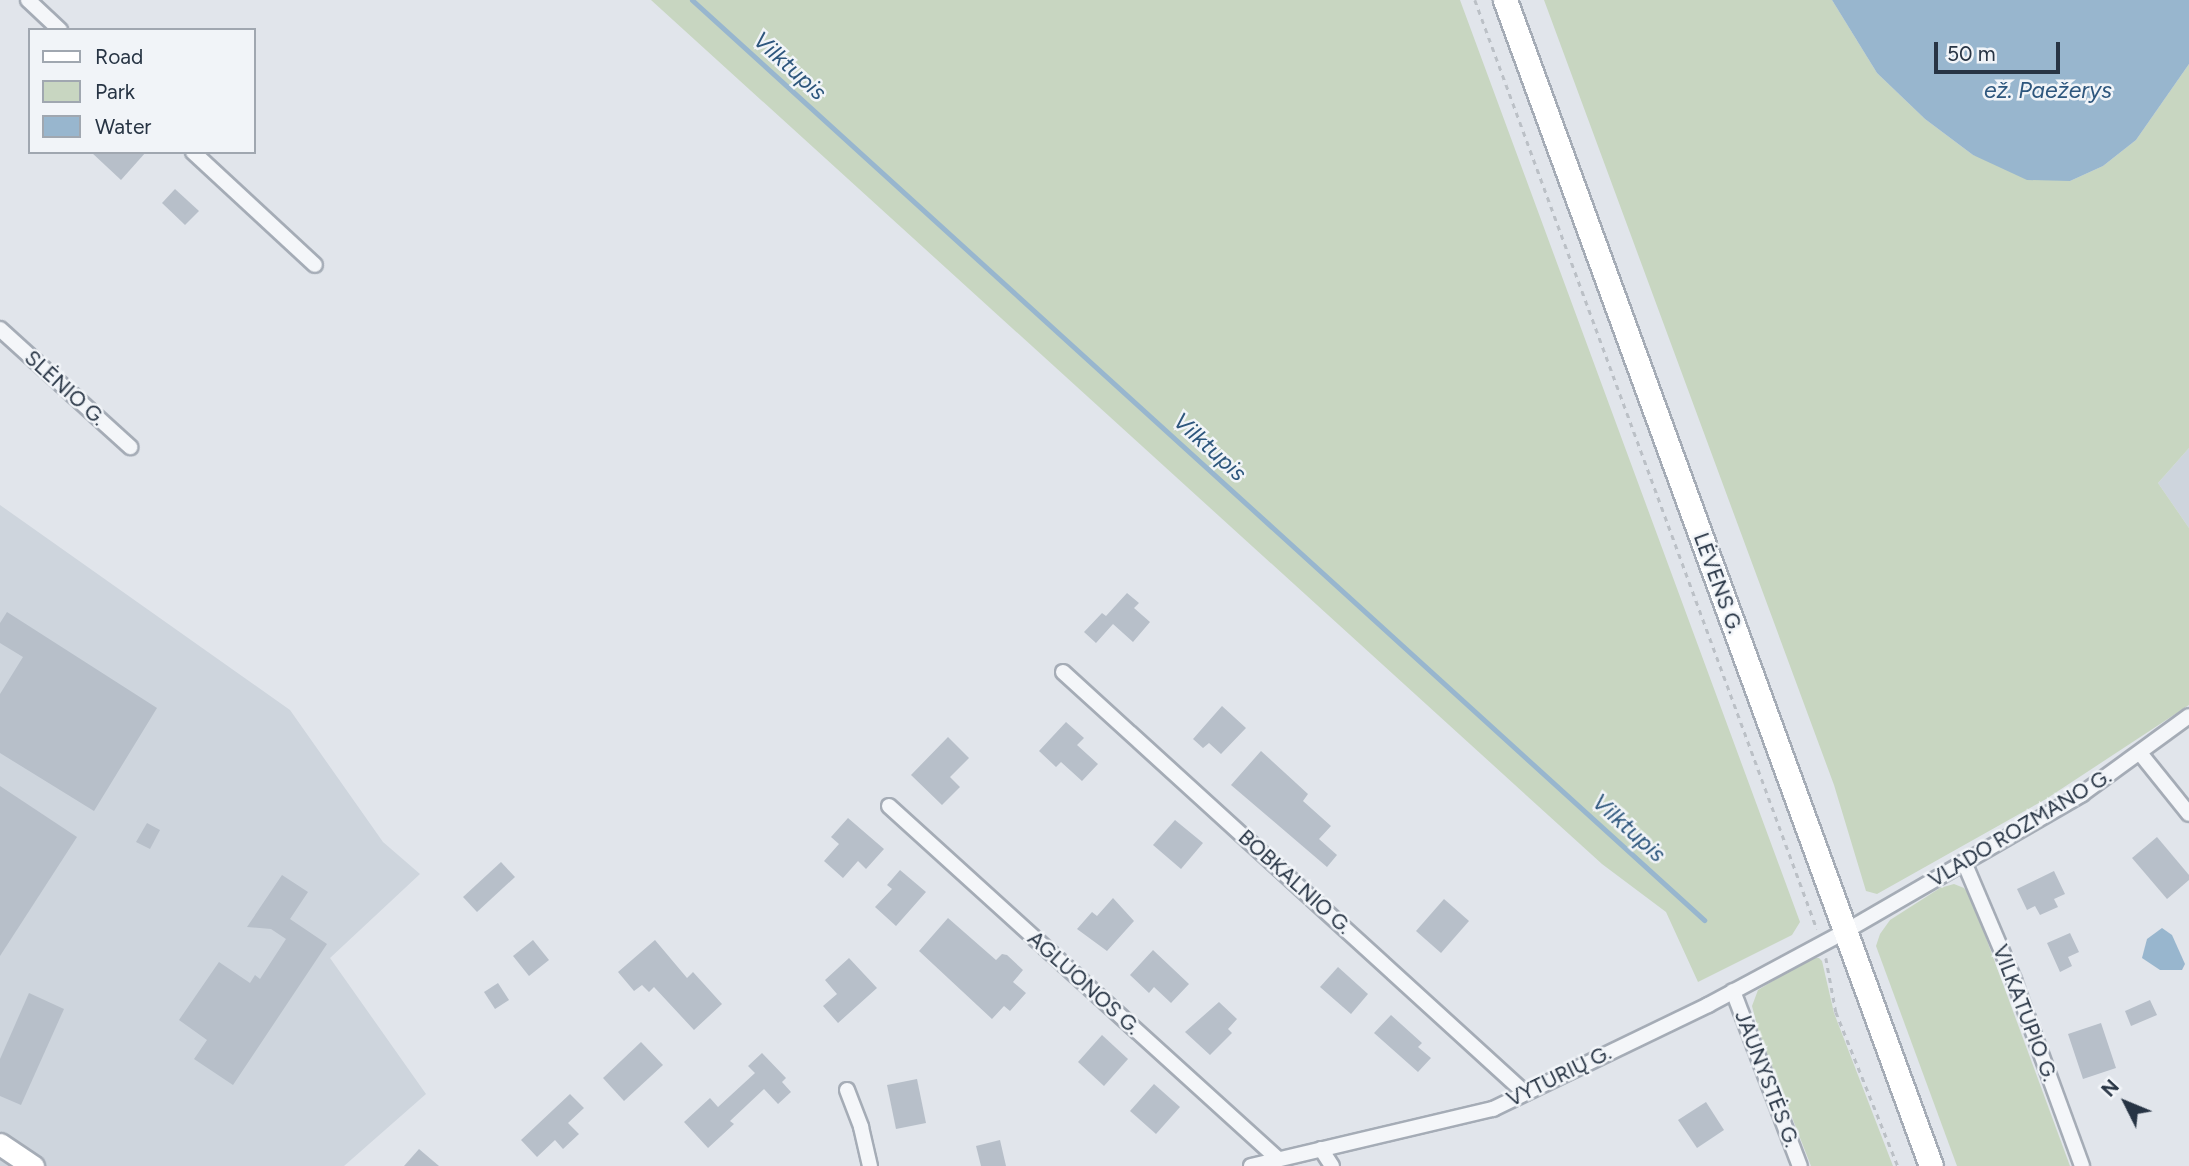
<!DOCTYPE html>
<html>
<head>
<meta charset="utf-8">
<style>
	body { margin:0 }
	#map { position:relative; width:2189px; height:1166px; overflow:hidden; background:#e1e5eb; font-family:Figtree,sans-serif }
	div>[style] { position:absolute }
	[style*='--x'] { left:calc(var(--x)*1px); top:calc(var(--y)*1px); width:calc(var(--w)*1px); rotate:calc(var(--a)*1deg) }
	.built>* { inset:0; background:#ced5dd }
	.green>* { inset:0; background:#c8d6c1 }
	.water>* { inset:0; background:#98b6ce }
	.stream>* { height:5px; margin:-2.5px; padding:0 2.5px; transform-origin:2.5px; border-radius:2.5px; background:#98b6ce }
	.building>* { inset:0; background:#b7bfc9 }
	.path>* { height:2.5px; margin-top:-1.25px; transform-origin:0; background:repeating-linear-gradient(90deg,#bbc0c6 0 5px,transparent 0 10px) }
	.roads { filter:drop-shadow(2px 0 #a5acb6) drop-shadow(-2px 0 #a5acb6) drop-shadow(0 2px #a5acb6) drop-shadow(0 -2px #a5acb6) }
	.street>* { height:14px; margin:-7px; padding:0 7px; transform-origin:7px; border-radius:7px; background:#f4f6f9 }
	.secondary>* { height:21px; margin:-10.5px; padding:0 10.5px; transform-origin:10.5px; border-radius:10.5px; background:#fff }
	.primary>* { height:23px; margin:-11.5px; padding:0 11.5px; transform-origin:11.5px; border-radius:11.5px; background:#fff }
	span { translate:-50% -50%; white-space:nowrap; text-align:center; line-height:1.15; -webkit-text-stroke:5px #f1f4f8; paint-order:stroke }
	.street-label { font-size:21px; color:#273444 }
	.water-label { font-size:23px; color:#2d567d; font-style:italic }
	.legend { position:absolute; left:28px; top:28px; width:228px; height:126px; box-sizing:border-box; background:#f1f4f8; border:2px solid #a0a7b0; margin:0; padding:9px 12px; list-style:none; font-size:21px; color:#273444 }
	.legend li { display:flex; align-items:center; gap:14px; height:35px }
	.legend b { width:35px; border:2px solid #a0a7b0 }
	.north { position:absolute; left:2091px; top:1068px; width:70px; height:70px; -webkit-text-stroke:5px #f1f4f8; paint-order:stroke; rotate:313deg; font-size:19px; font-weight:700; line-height:28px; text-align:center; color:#273444 }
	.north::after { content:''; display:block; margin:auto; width:24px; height:32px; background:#273444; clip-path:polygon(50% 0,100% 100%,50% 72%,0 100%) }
	.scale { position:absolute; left:1934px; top:42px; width:126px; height:32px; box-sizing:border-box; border:4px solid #273444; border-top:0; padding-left:9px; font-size:21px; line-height:24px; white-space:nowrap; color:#273444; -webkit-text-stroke:5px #f1f4f8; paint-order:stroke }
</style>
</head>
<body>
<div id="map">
	<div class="built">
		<div style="clip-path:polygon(2189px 448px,2189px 528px,2158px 483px)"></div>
		<div style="clip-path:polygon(0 505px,290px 710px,383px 842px,420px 874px,330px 958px,426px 1094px,344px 1166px,0 1166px)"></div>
	</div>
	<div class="green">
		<div style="clip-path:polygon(651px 0,1460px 0,1800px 922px,1792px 935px,1698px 982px,1666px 912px,1602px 864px)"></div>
		<div style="clip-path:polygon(1544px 0,1832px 0,1877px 73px,1925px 119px,1973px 155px,2070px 181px,2103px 166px,2136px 140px,2189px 64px,2189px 448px,2158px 483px,2189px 528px,2189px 705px,2046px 799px,1877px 894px,1866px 891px,1834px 785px)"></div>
		<div style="clip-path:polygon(1954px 884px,1964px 888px,1971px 897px,2070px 1166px,1957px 1166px,1876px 946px,1880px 934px,1890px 920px,1940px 888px)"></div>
		<div style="clip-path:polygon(1810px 958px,1819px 958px,1822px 961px,1834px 1013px,1893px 1166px,1811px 1166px,1759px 1033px,1752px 1006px,1758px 990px)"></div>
	</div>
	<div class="water">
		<div style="clip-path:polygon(1832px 0,2189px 0,2189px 64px,2136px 140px,2103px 166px,2070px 181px,2027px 180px,1973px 155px,1925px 119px,1877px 73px)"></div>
		<div style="clip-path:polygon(2162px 928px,2172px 935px,2185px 964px,2182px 970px,2160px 970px,2142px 958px,2147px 939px)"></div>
	</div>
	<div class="stream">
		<div style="--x:692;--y:0;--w:1368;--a:42.27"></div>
	</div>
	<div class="building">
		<div style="clip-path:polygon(91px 152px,146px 152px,121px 180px)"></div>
		<div style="clip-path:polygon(175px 189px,199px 211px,185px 225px,162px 203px)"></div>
		<div style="clip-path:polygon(1127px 593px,1139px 603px,1134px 608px,1150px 622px,1133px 642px,1113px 624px,1096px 643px,1084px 632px,1102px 613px,1106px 616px)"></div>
		<div style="clip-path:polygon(7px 612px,157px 708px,94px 811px,0 753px,0 694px,23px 657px,0 643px,0 623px)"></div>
		<div style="clip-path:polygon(1222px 706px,1246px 728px,1221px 754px,1209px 743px,1203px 748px,1193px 739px)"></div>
		<div style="clip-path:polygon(1066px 722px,1084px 738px,1077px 745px,1098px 764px,1082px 781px,1061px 762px,1056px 767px,1039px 751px)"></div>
		<div style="clip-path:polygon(948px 737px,969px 758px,950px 777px,960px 787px,942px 805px,911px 775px)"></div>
		<div style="clip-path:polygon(1261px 751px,1308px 794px,1303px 801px,1331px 826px,1319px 839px,1337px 855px,1327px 867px,1231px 785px)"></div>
		<div style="clip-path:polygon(0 786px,77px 837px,0 956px)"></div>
		<div style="clip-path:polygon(848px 818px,884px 849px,866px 869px,858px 861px,843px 878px,824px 861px,839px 844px,831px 837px)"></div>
		<div style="clip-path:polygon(1175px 820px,1203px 843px,1181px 869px,1153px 845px)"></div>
		<div style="clip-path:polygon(147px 823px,160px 830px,150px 849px,136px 842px)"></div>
		<div style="clip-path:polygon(2157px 837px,2189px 875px,2189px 880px,2167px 899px,2132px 858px)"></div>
		<div style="clip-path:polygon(501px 862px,515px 877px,477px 912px,463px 897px)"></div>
		<div style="clip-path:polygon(900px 870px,926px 892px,896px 926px,875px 907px,892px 889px,887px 885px)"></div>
		<div style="clip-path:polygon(2054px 871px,2065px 894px,2054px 899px,2058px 907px,2040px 915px,2035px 906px,2027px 910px,2017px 889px)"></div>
		<div style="clip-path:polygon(282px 875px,308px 892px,290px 919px,327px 944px,233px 1085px,194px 1059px,207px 1040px,179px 1020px,219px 962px,250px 983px,255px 975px,260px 979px,286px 939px,271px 929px,247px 927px)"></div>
		<div style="clip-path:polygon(1113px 898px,1134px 921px,1107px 951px,1077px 929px,1092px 912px,1097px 916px)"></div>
		<div style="clip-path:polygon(1444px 899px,1469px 921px,1441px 953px,1416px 931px)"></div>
		<div style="clip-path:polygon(948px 918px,996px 960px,1002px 954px,1007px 955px,1023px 970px,1013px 982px,1026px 993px,1010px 1011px,1004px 1006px,992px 1019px,919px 951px)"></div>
		<div style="clip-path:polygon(2070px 933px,2079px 952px,2068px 957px,2072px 966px,2060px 972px,2047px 943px)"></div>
		<div style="clip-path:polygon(533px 940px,549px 960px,529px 976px,513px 956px)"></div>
		<div style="clip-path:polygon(655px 940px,687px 978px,693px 972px,722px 1004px,694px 1030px,654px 987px,649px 992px,642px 985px,634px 991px,618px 972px)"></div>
		<div style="clip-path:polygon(1153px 950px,1189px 984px,1171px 1003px,1154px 987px,1149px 993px,1130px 975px)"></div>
		<div style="clip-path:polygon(849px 958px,877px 988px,838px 1023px,823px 1006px,837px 994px,825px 980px)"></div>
		<div style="clip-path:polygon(1338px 967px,1368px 994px,1351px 1014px,1320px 987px)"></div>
		<div style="clip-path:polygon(498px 983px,509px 1000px,495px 1009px,484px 992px)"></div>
		<div style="clip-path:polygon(29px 993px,64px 1009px,21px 1105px,0 1096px,0 1059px)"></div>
		<div style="clip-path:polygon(2150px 1000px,2157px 1015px,2131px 1026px,2125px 1011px)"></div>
		<div style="clip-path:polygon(1219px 1002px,1237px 1019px,1228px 1029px,1232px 1033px,1210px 1055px,1185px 1032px)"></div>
		<div style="clip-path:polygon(1391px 1015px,1422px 1043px,1418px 1047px,1431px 1058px,1418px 1072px,1374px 1033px)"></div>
		<div style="clip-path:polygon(2101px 1023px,2116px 1068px,2083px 1079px,2068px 1034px)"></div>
		<div style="clip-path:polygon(1102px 1035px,1128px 1059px,1104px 1086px,1078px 1062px)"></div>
		<div style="clip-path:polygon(641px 1042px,663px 1065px,624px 1101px,603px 1078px)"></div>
		<div style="clip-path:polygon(762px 1053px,786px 1078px,782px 1082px,791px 1092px,778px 1104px,764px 1089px,730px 1121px,734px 1124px,708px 1148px,684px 1122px,710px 1098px,718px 1107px,755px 1073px,748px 1066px)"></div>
		<div style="clip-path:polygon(917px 1079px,926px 1123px,896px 1129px,887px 1085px)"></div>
		<div style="clip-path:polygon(1154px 1084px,1180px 1107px,1156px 1134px,1130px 1111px)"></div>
		<div style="clip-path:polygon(570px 1094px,584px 1108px,568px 1123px,579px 1134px,563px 1149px,555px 1140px,537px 1157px,521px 1140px)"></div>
		<div style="clip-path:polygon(1706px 1102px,1724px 1130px,1697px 1148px,1678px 1120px)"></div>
		<div style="clip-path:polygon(1000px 1140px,1006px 1166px,981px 1166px,976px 1146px)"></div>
		<div style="clip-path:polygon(419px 1149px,439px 1166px,404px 1166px)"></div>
	</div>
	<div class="path">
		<div style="--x:1475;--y:0;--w:990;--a:69.79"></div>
		<div style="--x:1826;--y:958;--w:55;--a:79.5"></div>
		<div style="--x:1836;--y:1012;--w:166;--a:68.1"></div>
	</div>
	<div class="roads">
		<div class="street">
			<div style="--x:28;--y:0;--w:44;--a:43.2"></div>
			<div style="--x:193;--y:152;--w:166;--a:42.8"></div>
			<div style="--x:0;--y:329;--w:176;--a:42.2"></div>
			<div style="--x:1063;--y:672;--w:625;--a:42.34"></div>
			<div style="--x:2140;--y:753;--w:78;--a:51.2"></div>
			<div style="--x:889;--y:806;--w:525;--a:42.22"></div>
			<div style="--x:1964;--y:862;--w:128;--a:67"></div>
			<div style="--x:2014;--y:980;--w:198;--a:69.9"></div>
			<div style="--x:1733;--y:991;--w:187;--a:69.1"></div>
			<div style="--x:847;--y:1090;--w:40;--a:69"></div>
			<div style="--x:861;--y:1127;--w:40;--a:77"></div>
			<div style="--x:1321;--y:1149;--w:20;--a:57"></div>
			<div style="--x:1251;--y:1166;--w:249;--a:-13.3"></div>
			<div style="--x:1493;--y:1109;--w:239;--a:-25.8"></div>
			<div style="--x:1708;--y:1005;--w:157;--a:-28.2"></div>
			<div style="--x:1846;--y:931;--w:273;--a:-30.1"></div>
			<div style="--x:2082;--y:794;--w:132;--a:-36.1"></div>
		</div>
		<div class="secondary">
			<div style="--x:0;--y:1144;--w:40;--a:34"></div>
		</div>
		<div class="primary">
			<div style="--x:1505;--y:0;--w:1241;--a:69.93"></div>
		</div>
	</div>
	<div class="street-label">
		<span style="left:65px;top:388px;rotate:42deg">SLĖNIO G.</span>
		<span style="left:1718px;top:583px;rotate:70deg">LĖVENS G.</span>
		<span style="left:2020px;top:828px;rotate:-31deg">VLADO ROZMANO G.</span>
		<span style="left:1295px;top:882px;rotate:42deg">BOBKALNIO G.</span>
		<span style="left:1084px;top:983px;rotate:42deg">AGLUONOS G.</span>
		<span style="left:2025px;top:1013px;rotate:69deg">VILKATUPIO G.</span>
		<span style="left:1559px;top:1076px;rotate:-26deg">VYTURIŲ G.</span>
		<span style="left:1767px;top:1079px;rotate:69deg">JAUNYSTĖS G.</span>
	</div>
	<div class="water-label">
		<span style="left:790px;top:66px;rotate:42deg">Vilktupis</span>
		<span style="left:2048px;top:90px">ež. Paežerys</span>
		<span style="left:1210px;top:447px;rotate:42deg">Vilktupis</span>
		<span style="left:1629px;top:828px;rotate:42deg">Vilktupis</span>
	</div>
	<ul class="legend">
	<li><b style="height:9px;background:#fff"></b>Road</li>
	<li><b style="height:19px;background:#c8d6c1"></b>Park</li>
	<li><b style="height:19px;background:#98b6ce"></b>Water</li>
	</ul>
	<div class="north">N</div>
	<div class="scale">50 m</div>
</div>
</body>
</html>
